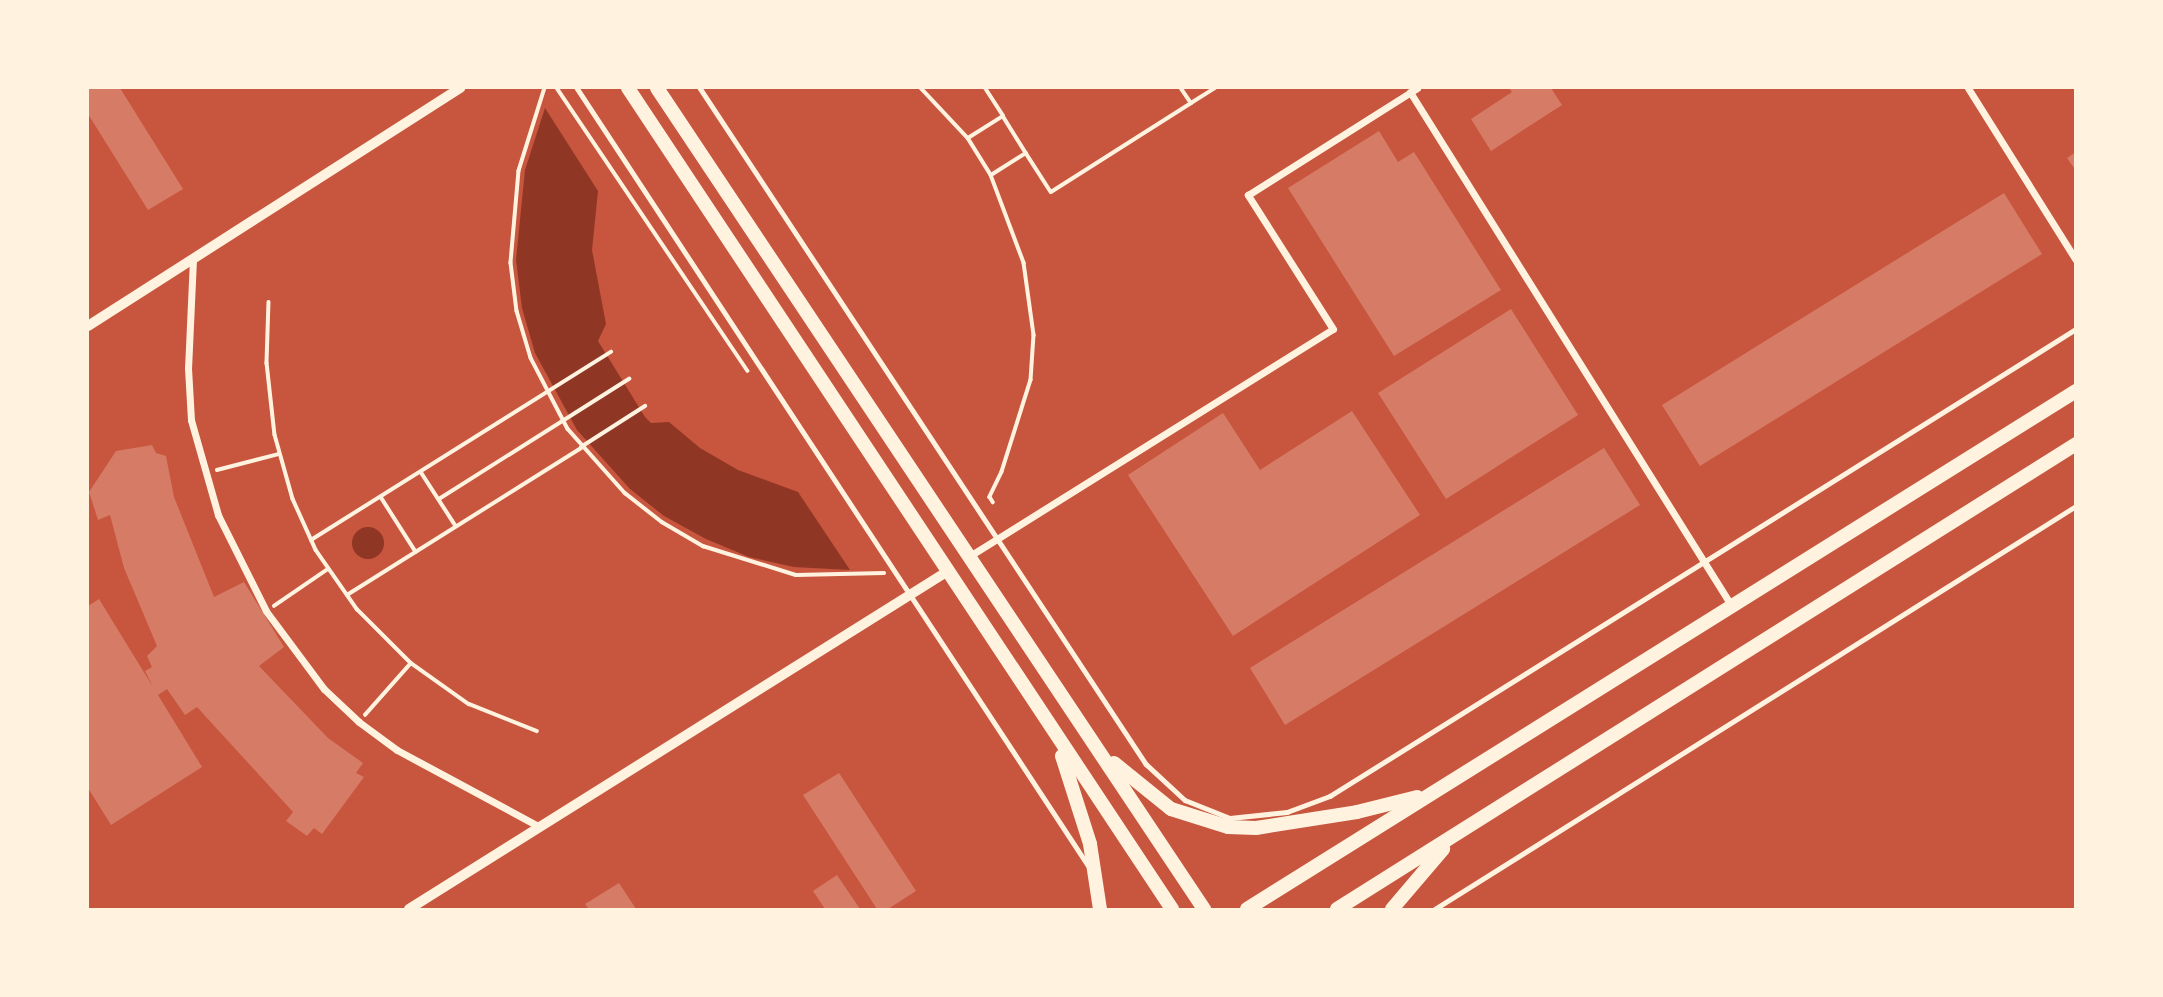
<!DOCTYPE html>
<html>
<head>
<meta charset="utf-8">
<style>
	body { margin:0 }
	#map { position:relative; width:2163px; height:997px; overflow:hidden; background:#c8553d; font-family:Quicksand,sans-serif }
	div>[style] { position:absolute }
	[style*='--x'] { left:calc(var(--x)*1px); top:calc(var(--y)*1px); width:calc(var(--w)*1px); rotate:calc(var(--a)*1deg) }
	.water>* { inset:0; background:#8f3625 }
	.round { border-radius:50% }
	.building>* { inset:0; background:#d67c66 }
	.path>* { height:3.5px; margin:-1.75px; padding:0 1.75px; transform-origin:1.75px; border-radius:1.75px; background:#fff3e0 }
	.service>* { height:4.5px; margin:-2.25px; padding:0 2.25px; transform-origin:2.25px; border-radius:2.25px; background:#fff3e0 }
	.minor>* { height:7px; margin:-3.5px; padding:0 3.5px; transform-origin:3.5px; border-radius:3.5px; background:#fff3e0 }
	.tertiary>* { height:10px; margin:-5px; padding:0 5px; transform-origin:5px; border-radius:5px; background:#fff3e0 }
	.primary>* { height:14px; margin:-7px; padding:0 7px; transform-origin:7px; border-radius:7px; background:#fff3e0 }
	span { translate:-50% -50%; white-space:nowrap; text-align:center; line-height:1.15; -webkit-text-stroke:6px #fff3e0; paint-order:stroke }
	.frame { position:absolute; inset:0; border:89px solid #fff3e0; pointer-events:none }
</style>
</head>
<body>
<div id="map">
	<div class="water">
		<div style="clip-path:polygon(545px 108px,598px 191px,592px 250px,606px 324px,598px 341px,645px 417px,651px 423px,669px 422px,700px 448px,738px 470px,798px 492px,850px 570px,794px 567px,749px 557px,706px 539px,664px 516px,630px 489px,577px 430px,535px 353px,522px 308px,516px 260px,525px 170px)"></div>
		<div class="round" style="left:352px;top:527px;width:32px;height:32px"></div>
	</div>
	<div class="building">
		<div style="clip-path:polygon(88px 88px,120px 88px,183px 189px,148px 210px,88px 114px)"></div>
		<div style="clip-path:polygon(1509px 88px,1551px 88px,1562px 105px,1491px 151px,1471px 119px,1512px 92px)"></div>
		<div style="clip-path:polygon(1379px 131px,1398px 162px,1414px 152px,1501px 290px,1394px 356px,1288px 188px)"></div>
		<div style="clip-path:polygon(2076px 152px,2076px 171px,2067px 158px)"></div>
		<div style="clip-path:polygon(2004px 193px,2042px 254px,1700px 466px,1662px 405px)"></div>
		<div style="clip-path:polygon(1511px 309px,1578px 415px,1446px 499px,1378px 393px)"></div>
		<div style="clip-path:polygon(1352px 411px,1420px 515px,1233px 636px,1128px 475px,1223px 413px,1260px 470px)"></div>
		<div style="clip-path:polygon(152px 445px,156px 453px,166px 456px,174px 497px,214px 597px,244px 582px,284px 647px,259px 666px,328px 738px,363px 763px,356px 773px,364px 777px,322px 834px,314px 828px,307px 836px,286px 821px,293px 812px,197px 707px,185px 715px,167px 689px,158px 695px,202px 767px,111px 825px,88px 788px,88px 606px,99px 599px,153px 687px,145px 671px,152px 667px,147px 656px,157px 646px,124px 568px,110px 515px,98px 520px,89px 492px,116px 451px)"></div>
		<div style="clip-path:polygon(1604px 448px,1640px 505px,1285px 725px,1250px 668px)"></div>
		<div style="clip-path:polygon(839px 773px,916px 891px,888px 909px,877px 909px,803px 795px)"></div>
		<div style="clip-path:polygon(837px 875px,860px 909px,825px 909px,813px 891px)"></div>
		<div style="clip-path:polygon(619px 883px,636px 909px,589px 909px,585px 904px)"></div>
	</div>
	<div class="path">
		<div style="--x:545;--y:88;--w:87;--a:107.4"></div>
		<div style="--x:519;--y:171;--w:92;--a:95"></div>
		<div style="--x:511;--y:263;--w:48;--a:82.9"></div>
		<div style="--x:517;--y:311;--w:49;--a:73.4"></div>
		<div style="--x:531;--y:358;--w:80;--a:62.5"></div>
		<div style="--x:568;--y:429;--w:86;--a:48.3"></div>
		<div style="--x:625;--y:493;--w:47;--a:38.1"></div>
		<div style="--x:662;--y:522;--w:48;--a:30.3"></div>
		<div style="--x:703;--y:546;--w:97;--a:17.3"></div>
		<div style="--x:796;--y:575;--w:88;--a:-1.3"></div>
		<div style="--x:557;--y:88;--w:341;--a:56"></div>
		<div style="--x:921;--y:88;--w:69;--a:46.8"></div>
		<div style="--x:968;--y:138;--w:44;--a:58.1"></div>
		<div style="--x:991;--y:175;--w:94;--a:69.4"></div>
		<div style="--x:1024;--y:263;--w:73;--a:82.1"></div>
		<div style="--x:1034;--y:335;--w:45;--a:93.8"></div>
		<div style="--x:1031;--y:380;--w:96;--a:107.5"></div>
		<div style="--x:1002;--y:472;--w:28;--a:116"></div>
		<div style="--x:990;--y:497;--w:6;--a:59"></div>
		<div style="--x:1181;--y:88;--w:18;--a:56"></div>
		<div style="--x:1191;--y:103;--w:28;--a:-32"></div>
		<div style="--x:1003;--y:116;--w:44;--a:58.1"></div>
		<div style="--x:968;--y:138;--w:41;--a:-32.2"></div>
		<div style="--x:1003;--y:116;--w:33;--a:-123"></div>
		<div style="--x:991;--y:175;--w:41;--a:-32.2"></div>
		<div style="--x:1026;--y:153;--w:46;--a:57.3"></div>
		<div style="--x:1051;--y:192;--w:166;--a:-32.4"></div>
		<div style="--x:269;--y:302;--w:61;--a:91.9"></div>
		<div style="--x:267;--y:363;--w:72;--a:83.7"></div>
		<div style="--x:275;--y:435;--w:66;--a:74.3"></div>
		<div style="--x:293;--y:499;--w:56;--a:65.7"></div>
		<div style="--x:316;--y:550;--w:72;--a:55.2"></div>
		<div style="--x:357;--y:609;--w:76;--a:45"></div>
		<div style="--x:411;--y:663;--w:71;--a:35.3"></div>
		<div style="--x:469;--y:704;--w:73;--a:21.7"></div>
		<div style="--x:581;--y:447;--w:76;--a:-32.6"></div>
		<div style="--x:217;--y:470;--w:64;--a:-14.5"></div>
		<div style="--x:421;--y:472;--w:64;--a:57.1"></div>
		<div style="--x:381;--y:497;--w:65;--a:57.5"></div>
		<div style="--x:439;--y:499;--w:225;--a:-32.3"></div>
		<div style="--x:311;--y:540;--w:354;--a:-32.1"></div>
		<div style="--x:347;--y:595;--w:276;--a:-32.1"></div>
		<div style="--x:274;--y:606;--w:65;--a:-34.4"></div>
		<div style="--x:365;--y:715;--w:69;--a:-48.5"></div>
	</div>
	<div class="service">
		<div style="--x:577;--y:88;--w:930;--a:56.67"></div>
		<div style="--x:700;--y:88;--w:810;--a:56.58"></div>
		<div style="--x:1146;--y:764;--w:53;--a:42.7"></div>
		<div style="--x:1185;--y:800;--w:48;--a:21.8"></div>
		<div style="--x:1230;--y:818;--w:57;--a:-6"></div>
		<div style="--x:1287;--y:812;--w:46;--a:-20.4"></div>
		<div style="--x:1330;--y:796;--w:880;--a:-32.05"></div>
		<div style="--x:1435;--y:909;--w:757;--a:-32.16"></div>
	</div>
	<div class="minor">
		<div style="--x:1968;--y:88;--w:203;--a:57.9"></div>
		<div style="--x:1410;--y:92;--w:605;--a:57.96"></div>
		<div style="--x:193;--y:259;--w:109;--a:92.6"></div>
		<div style="--x:188;--y:368;--w:52;--a:86.7"></div>
		<div style="--x:191;--y:420;--w:99;--a:74.1"></div>
		<div style="--x:218;--y:515;--w:107;--a:63.4"></div>
		<div style="--x:266;--y:611;--w:97;--a:53.4"></div>
		<div style="--x:324;--y:689;--w:48;--a:43.3"></div>
		<div style="--x:359;--y:722;--w:47;--a:36.4"></div>
		<div style="--x:397;--y:750;--w:162;--a:28.3"></div>
		<div style="--x:968;--y:557;--w:430;--a:-32"></div>
		<div style="--x:1333;--y:329;--w:159;--a:-122.4"></div>
		<div style="--x:1248;--y:195;--w:200;--a:-32.3"></div>
	</div>
	<div class="tertiary">
		<div style="--x:88;--y:326;--w:442;--a:-32.6"></div>
		<div style="--x:409;--y:909;--w:636;--a:-32.09"></div>
	</div>
	<div class="primary">
		<div style="--x:628;--y:88;--w:985;--a:56.47"></div>
		<div style="--x:657;--y:88;--w:987;--a:56.33"></div>
		<div style="--x:1062;--y:756;--w:92;--a:72.3"></div>
		<div style="--x:1090;--y:844;--w:66;--a:81.3"></div>
		<div style="--x:1114;--y:763;--w:73;--a:38.9"></div>
		<div style="--x:1171;--y:809;--w:60;--a:17.5"></div>
		<div style="--x:1228;--y:827;--w:28;--a:2"></div>
		<div style="--x:1256;--y:828;--w:102;--a:-9"></div>
		<div style="--x:1357;--y:812;--w:62;--a:-14"></div>
		<div style="--x:1247;--y:909;--w:978;--a:-32"></div>
		<div style="--x:1337;--y:909;--w:873;--a:-32.18"></div>
		<div style="--x:1392;--y:909;--w:79;--a:-49.6"></div>
	</div>
	<div class="frame"></div>
</div>
</body>
</html>
